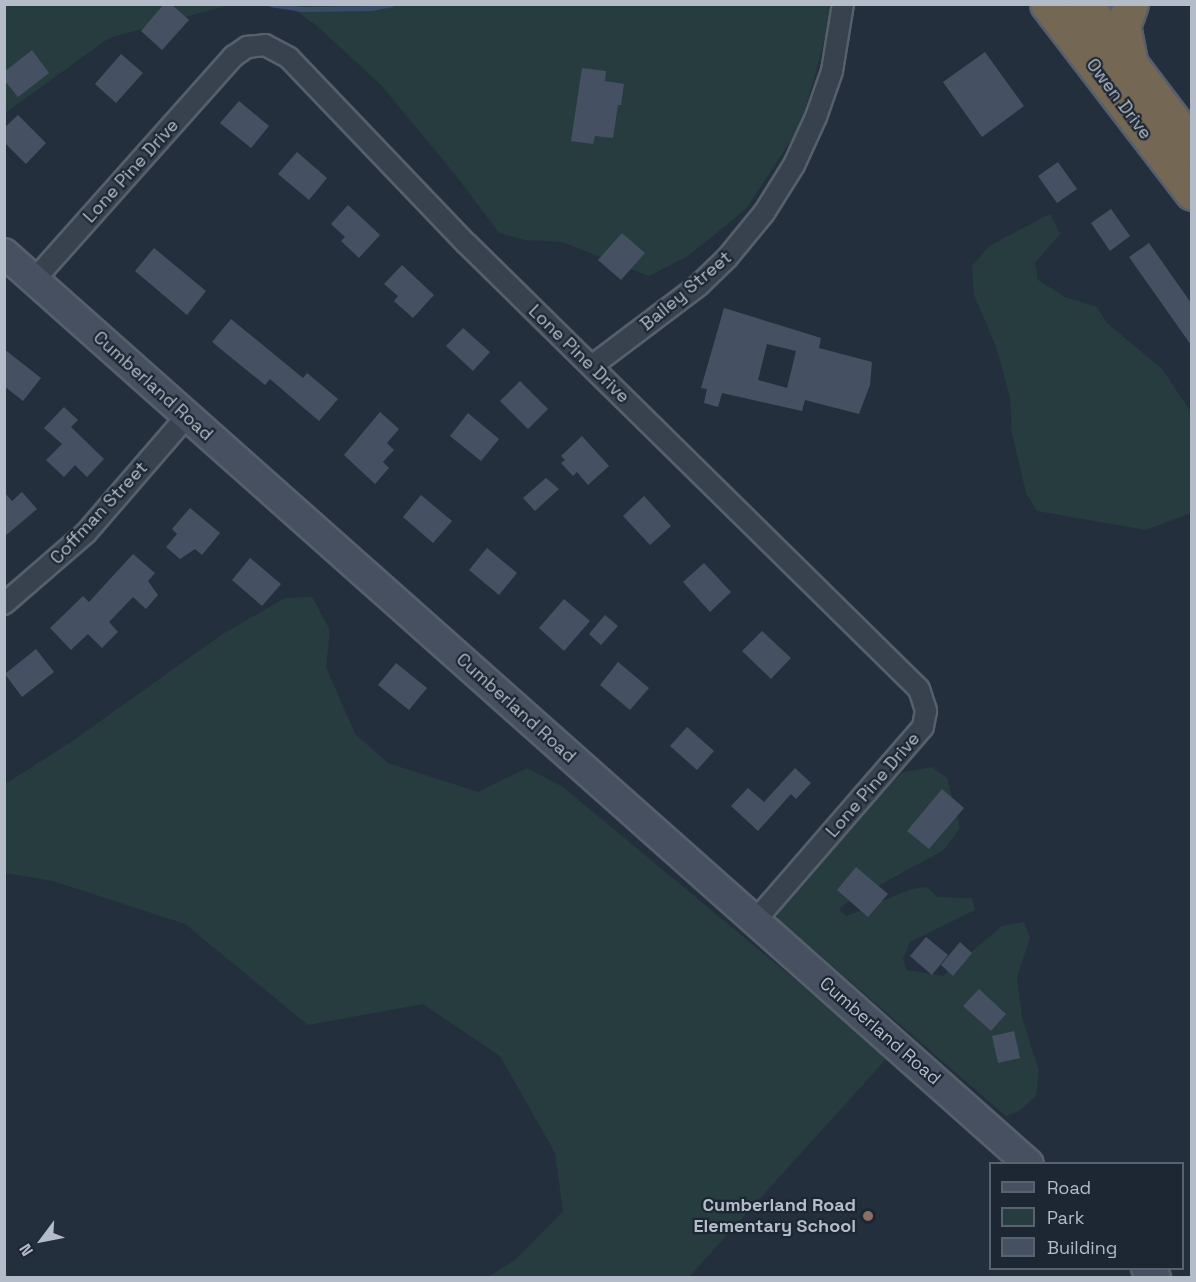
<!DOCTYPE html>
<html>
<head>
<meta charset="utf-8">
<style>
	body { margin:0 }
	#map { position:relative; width:1196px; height:1282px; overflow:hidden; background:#242f3e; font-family:"Space Grotesk",sans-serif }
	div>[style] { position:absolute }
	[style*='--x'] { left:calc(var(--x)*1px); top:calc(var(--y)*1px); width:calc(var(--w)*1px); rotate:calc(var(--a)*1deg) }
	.green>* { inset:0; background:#263c3f }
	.stream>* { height:5px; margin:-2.5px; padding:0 2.5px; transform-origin:2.5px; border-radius:2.5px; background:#394c67 }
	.building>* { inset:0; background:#455162 }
	.roads { filter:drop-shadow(2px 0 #565f6c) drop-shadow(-2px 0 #565f6c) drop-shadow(0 2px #565f6c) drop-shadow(0 -2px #565f6c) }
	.street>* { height:20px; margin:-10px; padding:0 10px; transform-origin:10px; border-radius:10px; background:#38414e }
	.secondary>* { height:28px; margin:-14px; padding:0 14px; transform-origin:14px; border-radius:14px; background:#465061 }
	.highway>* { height:33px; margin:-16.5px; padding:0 16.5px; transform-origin:16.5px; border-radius:16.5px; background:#746855 }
	.dots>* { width:16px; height:16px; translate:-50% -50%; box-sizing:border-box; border:3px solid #1d2633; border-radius:50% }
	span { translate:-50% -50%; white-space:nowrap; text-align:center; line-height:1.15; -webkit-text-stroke:4.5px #1d2633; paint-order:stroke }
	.street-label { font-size:18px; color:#b4bcc9 }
	.poi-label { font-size:18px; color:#b4bcc9; font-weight:700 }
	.right { translate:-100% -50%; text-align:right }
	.frame { position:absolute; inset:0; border:6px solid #b4bcc9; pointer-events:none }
	.legend { position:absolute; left:989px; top:1162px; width:195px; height:108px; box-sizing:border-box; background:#1d2633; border:2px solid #59626f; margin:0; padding:8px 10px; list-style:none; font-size:18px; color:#b4bcc9 }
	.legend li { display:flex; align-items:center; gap:12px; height:30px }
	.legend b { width:30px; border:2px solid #59626f }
	.north { position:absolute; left:12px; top:1210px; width:60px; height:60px; -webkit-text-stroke:4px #1d2633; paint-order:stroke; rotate:238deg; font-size:16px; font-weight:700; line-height:24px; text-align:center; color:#b4bcc9 }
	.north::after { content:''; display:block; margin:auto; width:21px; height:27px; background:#b4bcc9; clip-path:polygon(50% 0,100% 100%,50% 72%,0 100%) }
</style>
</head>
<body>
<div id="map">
	<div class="green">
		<div style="clip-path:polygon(828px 4px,832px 13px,801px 125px,746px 209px,688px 256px,649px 276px,562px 242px,525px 240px,499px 233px,457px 177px,382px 86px,316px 25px,287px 5px)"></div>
		<div style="clip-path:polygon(5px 5px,229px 5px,109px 38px,5px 113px)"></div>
		<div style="clip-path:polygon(1050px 214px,1060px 234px,1035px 263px,1038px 280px,1065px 297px,1097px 307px,1107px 323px,1162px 369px,1191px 412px,1191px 513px,1146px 530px,1037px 511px,1026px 493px,1012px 433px,1010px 398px,997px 349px,974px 295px,972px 266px,989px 246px)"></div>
		<div style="clip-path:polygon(312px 597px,330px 630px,326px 667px,355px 734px,388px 763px,478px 792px,527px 768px,563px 787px,888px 1057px,689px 1277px,488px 1277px,515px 1260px,563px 1211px,555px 1153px,500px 1056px,423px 1004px,308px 1025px,185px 924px,53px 881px,5px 873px,5px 784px,68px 744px,221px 635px,285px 598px)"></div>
		<div style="clip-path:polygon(932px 767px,947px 778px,960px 828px,944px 850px,843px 905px,839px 910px,847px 916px,911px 889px,927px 887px,937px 897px,972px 898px,975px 910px,910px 942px,903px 959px,907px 970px,943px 976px,1002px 926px,1024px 922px,1030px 938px,1017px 977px,1022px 1017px,1039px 1071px,1036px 1096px,1019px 1111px,1006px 1116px,779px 920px,775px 910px,861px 810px,903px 772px)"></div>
	</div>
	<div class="stream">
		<div style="--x:270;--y:4;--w:31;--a:9"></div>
		<div style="--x:301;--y:9;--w:70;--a:-0.8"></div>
		<div style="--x:371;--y:8;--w:20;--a:-11"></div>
	</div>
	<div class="building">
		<div style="clip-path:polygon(164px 4px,171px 4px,189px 20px,162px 50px,141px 31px)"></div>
		<div style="clip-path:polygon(32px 50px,49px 73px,18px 97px,4px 80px,4px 72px)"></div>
		<div style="clip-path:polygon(985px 52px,1024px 106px,982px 137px,943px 82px)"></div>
		<div style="clip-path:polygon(121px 54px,143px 73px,116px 103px,95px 84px)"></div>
		<div style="clip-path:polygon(582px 68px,606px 71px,605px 81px,624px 84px,621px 105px,618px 105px,613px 138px,595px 136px,593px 144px,571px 141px)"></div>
		<div style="clip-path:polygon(239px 101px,269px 126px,251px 148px,220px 123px)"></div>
		<div style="clip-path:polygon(18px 115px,46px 143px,26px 164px,4px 142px,4px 128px)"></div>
		<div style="clip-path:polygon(297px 152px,327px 178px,309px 200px,278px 174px)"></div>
		<div style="clip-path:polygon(1058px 162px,1077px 189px,1057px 203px,1038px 176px)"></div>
		<div style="clip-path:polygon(348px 205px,380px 235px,359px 258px,341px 241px,345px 237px,331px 224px)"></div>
		<div style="clip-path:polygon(1111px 209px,1130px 236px,1110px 251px,1091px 223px)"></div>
		<div style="clip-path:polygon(622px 233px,645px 253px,621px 280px,598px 260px)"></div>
		<div style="clip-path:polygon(1149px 243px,1191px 303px,1191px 345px,1129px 257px)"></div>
		<div style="clip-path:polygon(154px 248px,206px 291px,187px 315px,135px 271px)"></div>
		<div style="clip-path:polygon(402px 265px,434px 295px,413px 318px,394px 301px,398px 296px,384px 284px)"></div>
		<div style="clip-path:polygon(evenodd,724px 308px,821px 338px,819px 348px,872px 362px,870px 385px,859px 414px,805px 400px,802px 411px,722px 393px,718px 407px,704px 403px,707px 389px,701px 388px,724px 308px,767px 344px,796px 351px,787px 388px,758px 380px,767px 344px)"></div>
		<div style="clip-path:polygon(231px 319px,303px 378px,307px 373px,338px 399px,319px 421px,270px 379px,265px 385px,212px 342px)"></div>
		<div style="clip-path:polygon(463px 328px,490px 352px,473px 371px,446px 346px)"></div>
		<div style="clip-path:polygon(4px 349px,41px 378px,23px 401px,4px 386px)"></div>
		<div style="clip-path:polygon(520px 381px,548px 409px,528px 429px,500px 401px)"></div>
		<div style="clip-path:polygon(64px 407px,78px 420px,71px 427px,104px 459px,87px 477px,75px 465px,64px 477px,46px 460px,62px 444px,44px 428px)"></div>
		<div style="clip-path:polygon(380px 412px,399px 429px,387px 443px,394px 450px,383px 462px,389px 468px,375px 484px,344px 455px)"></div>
		<div style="clip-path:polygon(468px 413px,499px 439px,481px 461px,450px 436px)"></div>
		<div style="clip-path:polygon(582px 436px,609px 466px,588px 485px,577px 472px,573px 476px,561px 463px,565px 460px,561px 456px)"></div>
		<div style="clip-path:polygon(546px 478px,559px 489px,535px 511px,523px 498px)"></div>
		<div style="clip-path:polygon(4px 492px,12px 501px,22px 492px,37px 509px,4px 537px)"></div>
		<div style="clip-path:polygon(421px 495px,452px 521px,433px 543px,403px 517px)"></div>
		<div style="clip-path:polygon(644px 496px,671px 526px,650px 545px,623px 516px)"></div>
		<div style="clip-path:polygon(190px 508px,220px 533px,202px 555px,195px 549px,180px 559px,166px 547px,177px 534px,172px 529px)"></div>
		<div style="clip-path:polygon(487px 548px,517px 573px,499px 595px,469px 570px)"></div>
		<div style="clip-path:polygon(133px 554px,155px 573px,148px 581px,158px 595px,146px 609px,133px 597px,109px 622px,118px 632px,102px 648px,88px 634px,71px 650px,50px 628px,83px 596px,89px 602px)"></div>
		<div style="clip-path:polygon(250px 558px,281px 584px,262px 606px,232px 580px)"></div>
		<div style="clip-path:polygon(704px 563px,731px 592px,710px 612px,683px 582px)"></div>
		<div style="clip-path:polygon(564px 599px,590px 621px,564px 651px,539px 628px)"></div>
		<div style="clip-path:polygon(605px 615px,618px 626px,601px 645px,589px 634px)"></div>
		<div style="clip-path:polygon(762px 631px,791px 658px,771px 679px,742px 651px)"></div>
		<div style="clip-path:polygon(36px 649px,54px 672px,22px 697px,5px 674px)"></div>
		<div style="clip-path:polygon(618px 662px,649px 688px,630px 710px,600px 685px)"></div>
		<div style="clip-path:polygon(396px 663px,427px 688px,409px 710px,378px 685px)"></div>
		<div style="clip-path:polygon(687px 727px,714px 751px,697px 770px,670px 746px)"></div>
		<div style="clip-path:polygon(795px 768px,811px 783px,796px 799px,791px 794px,758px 831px,731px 806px,748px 788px,764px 802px)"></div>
		<div style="clip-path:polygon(942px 789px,964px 808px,929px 849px,907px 831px)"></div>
		<div style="clip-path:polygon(856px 867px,888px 894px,868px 917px,837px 890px)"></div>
		<div style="clip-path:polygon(926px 937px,948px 955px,932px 975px,910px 956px)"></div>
		<div style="clip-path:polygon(960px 942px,972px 953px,953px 976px,941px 965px)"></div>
		<div style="clip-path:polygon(979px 989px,1006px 1014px,991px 1031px,963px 1006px)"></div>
		<div style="clip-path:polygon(1014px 1031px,1020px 1058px,998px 1063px,992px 1036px)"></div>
	</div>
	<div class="roads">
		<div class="street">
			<div style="--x:35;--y:279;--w:299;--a:-48.3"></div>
			<div style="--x:234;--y:56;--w:16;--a:-35"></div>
			<div style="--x:247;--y:47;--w:18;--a:-6"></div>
			<div style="--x:265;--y:45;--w:27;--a:28"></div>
			<div style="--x:289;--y:58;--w:257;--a:46.3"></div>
			<div style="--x:467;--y:244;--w:634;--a:44.55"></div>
			<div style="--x:919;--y:689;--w:23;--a:72"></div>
			<div style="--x:926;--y:711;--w:16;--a:101"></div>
			<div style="--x:923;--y:727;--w:258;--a:130.9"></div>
			<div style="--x:592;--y:366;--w:134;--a:-37.1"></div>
			<div style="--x:699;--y:285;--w:39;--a:-44"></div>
			<div style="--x:727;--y:258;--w:58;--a:-50.6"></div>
			<div style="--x:764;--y:213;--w:57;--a:-58"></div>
			<div style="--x:794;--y:165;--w:53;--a:-65.4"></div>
			<div style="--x:816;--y:117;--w:49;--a:-70.8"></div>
			<div style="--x:832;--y:71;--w:68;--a:-80.7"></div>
			<div style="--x:4;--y:604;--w:108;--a:-40.9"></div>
			<div style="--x:86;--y:533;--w:155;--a:-49.2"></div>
		</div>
		<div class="secondary">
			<div style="--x:4;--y:253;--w:1371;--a:41.63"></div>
			<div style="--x:1146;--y:1268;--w:14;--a:45"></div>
		</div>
		<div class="highway">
			<div style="--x:1047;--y:4;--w:238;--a:52.5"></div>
			<div style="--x:1085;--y:4;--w:177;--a:52.8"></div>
			<div style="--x:1130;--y:61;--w:36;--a:-101"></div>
			<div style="--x:1123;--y:26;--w:23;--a:-70"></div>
		</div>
	</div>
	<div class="dots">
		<div style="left:868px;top:1216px;background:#8d6e63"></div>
	</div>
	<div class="street-label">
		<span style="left:1119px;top:99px;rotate:53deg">Owen Drive</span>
		<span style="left:131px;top:171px;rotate:-48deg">Lone Pine Drive</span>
		<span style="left:686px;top:291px;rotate:-40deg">Bailey Street</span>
		<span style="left:579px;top:354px;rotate:44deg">Lone Pine Drive</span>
		<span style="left:153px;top:386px;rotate:42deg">Cumberland Road</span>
		<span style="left:99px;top:513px;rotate:-47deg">Coffman Street</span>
		<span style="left:516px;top:708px;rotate:42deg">Cumberland Road</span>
		<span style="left:873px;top:785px;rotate:-49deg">Lone Pine Drive</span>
		<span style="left:880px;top:1031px;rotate:41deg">Cumberland Road</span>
	</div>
	<div class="poi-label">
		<span class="right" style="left:856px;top:1216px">Cumberland Road<br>Elementary School</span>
	</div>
	<div class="frame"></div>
	<ul class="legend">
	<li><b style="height:8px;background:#465061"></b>Road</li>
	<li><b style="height:16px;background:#263c3f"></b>Park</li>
	<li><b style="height:16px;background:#455162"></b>Building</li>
	</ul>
	<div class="north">N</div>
</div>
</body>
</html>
